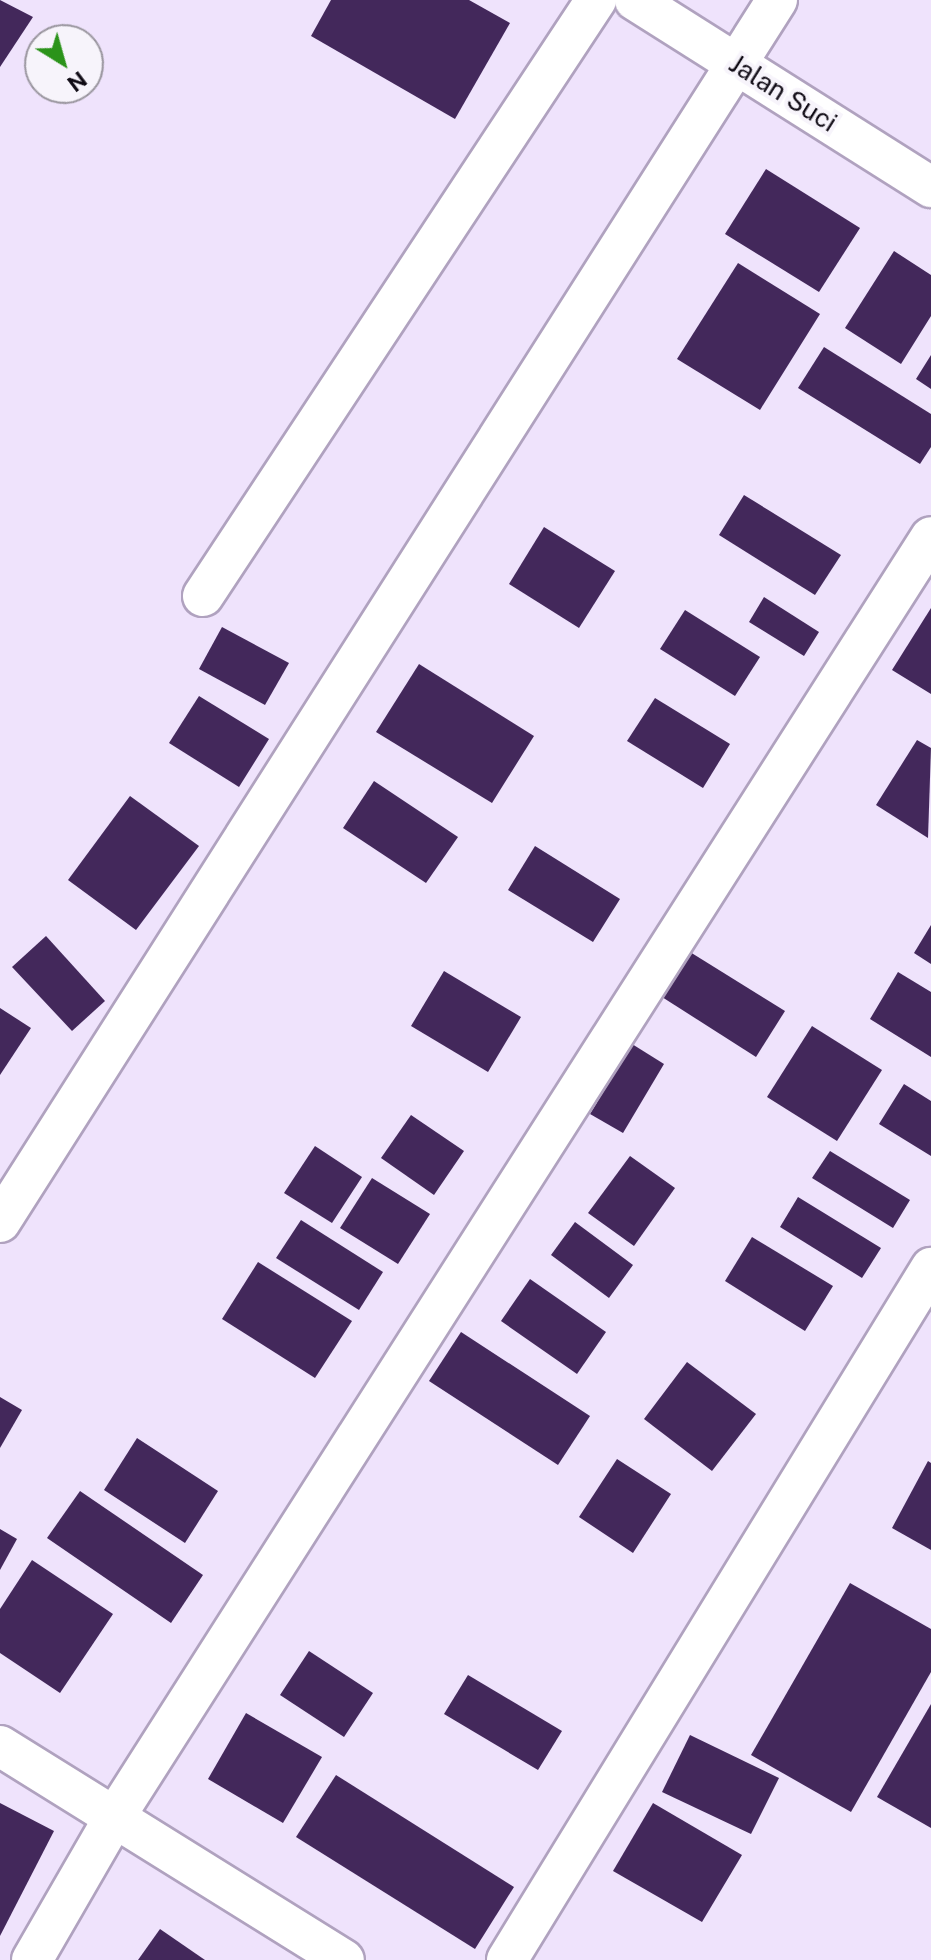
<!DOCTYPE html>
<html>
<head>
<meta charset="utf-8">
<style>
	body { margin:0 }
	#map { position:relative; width:931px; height:1960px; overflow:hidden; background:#efe3fc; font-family:"Public Sans",sans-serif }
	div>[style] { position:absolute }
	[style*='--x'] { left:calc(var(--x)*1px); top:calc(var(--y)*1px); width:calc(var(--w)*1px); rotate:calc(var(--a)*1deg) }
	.building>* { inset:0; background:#43285b }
	.roads { filter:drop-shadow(2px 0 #b0a2bf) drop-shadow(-2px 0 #b0a2bf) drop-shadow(0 2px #b0a2bf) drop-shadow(0 -2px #b0a2bf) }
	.minor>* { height:40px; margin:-20px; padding:0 20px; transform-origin:20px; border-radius:20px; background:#fff }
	span { translate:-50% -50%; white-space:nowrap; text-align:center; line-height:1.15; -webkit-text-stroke:8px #f7f4fb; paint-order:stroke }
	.street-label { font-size:26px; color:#0f0a14 }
	.north { position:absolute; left:24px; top:24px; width:80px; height:80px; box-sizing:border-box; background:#f7f4fb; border:2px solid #9a969f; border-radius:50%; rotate:143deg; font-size:22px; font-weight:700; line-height:32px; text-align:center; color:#0f0a14 }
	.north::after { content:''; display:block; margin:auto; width:28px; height:36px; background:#2b931a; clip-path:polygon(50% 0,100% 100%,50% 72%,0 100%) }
</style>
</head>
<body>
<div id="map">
	<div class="building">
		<div style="clip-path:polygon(0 0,33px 17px,0 67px)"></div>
		<div style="clip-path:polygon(331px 0,469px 0,510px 23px,455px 119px,311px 36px)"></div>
		<div style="clip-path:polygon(766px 169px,860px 228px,819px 292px,725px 234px)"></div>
		<div style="clip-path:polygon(894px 251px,931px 275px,931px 316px,901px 364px,845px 328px)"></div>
		<div style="clip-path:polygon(738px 263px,820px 314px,760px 410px,677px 359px)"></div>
		<div style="clip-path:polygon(824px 347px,931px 414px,931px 447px,920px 464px,798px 388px)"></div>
		<div style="clip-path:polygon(931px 355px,931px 389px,916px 379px)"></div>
		<div style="clip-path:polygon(744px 495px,841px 555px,815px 595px,719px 535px)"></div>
		<div style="clip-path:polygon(544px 527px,615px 571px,579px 628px,509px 584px)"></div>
		<div style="clip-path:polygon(764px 597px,819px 632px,804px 656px,749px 622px)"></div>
		<div style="clip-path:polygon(931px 608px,931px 694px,892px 670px)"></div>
		<div style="clip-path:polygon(685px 610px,760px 657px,735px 696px,660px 649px)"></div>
		<div style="clip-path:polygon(222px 627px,289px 663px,265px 705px,199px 669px)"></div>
		<div style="clip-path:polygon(419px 664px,534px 736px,492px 803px,376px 732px)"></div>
		<div style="clip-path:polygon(199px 696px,269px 739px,239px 787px,169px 743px)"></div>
		<div style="clip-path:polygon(655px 698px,730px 744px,703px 788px,627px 741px)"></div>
		<div style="clip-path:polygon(917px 740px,931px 748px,928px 838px,876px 805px)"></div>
		<div style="clip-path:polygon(374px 781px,458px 837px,426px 883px,343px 828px)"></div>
		<div style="clip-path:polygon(130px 796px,199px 846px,136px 930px,68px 880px)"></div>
		<div style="clip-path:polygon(535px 846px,620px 899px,593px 942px,508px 890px)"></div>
		<div style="clip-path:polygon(931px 925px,931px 964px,914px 953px)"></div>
		<div style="clip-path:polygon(46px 936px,105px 1001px,72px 1031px,12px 967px)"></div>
		<div style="clip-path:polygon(690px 952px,785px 1011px,756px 1057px,662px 997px)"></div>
		<div style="clip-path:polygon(444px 971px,521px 1017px,488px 1072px,411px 1026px)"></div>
		<div style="clip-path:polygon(898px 972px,931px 992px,931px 1057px,870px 1019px)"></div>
		<div style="clip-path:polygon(0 1008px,31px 1028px,0 1075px)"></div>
		<div style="clip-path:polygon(812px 1026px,882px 1070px,837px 1141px,767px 1097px)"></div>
		<div style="clip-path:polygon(632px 1044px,664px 1064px,623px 1133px,590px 1114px)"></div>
		<div style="clip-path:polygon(904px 1084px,931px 1101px,931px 1156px,879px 1124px)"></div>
		<div style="clip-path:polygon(411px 1115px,464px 1151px,434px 1195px,381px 1158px)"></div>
		<div style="clip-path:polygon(315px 1146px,362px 1177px,332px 1223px,284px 1193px)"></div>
		<div style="clip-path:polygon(830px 1151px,910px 1200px,893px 1228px,812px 1178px)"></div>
		<div style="clip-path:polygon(630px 1156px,675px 1188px,634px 1246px,588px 1213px)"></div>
		<div style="clip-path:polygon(372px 1178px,430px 1214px,398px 1264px,340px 1228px)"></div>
		<div style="clip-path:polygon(798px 1197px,881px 1248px,862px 1278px,780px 1227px)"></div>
		<div style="clip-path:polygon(301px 1220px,383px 1272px,359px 1310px,276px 1258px)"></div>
		<div style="clip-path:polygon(575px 1222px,633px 1265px,609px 1298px,551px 1255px)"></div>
		<div style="clip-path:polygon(752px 1237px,833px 1286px,805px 1331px,725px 1281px)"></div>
		<div style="clip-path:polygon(258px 1262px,352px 1321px,315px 1378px,222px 1319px)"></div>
		<div style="clip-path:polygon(530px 1279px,606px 1332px,577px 1374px,501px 1321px)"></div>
		<div style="clip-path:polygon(461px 1332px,590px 1416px,558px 1465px,429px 1381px)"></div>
		<div style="clip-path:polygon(687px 1362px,756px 1414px,712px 1471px,644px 1419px)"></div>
		<div style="clip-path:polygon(0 1397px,22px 1410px,0 1448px)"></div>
		<div style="clip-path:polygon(137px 1438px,218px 1491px,185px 1543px,104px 1490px)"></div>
		<div style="clip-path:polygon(617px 1459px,671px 1494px,633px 1553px,579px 1517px)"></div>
		<div style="clip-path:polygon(928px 1461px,931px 1463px,931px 1550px,892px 1528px)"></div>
		<div style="clip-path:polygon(80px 1491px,203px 1575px,171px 1623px,47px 1538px)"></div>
		<div style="clip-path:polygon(0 1529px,17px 1539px,0 1570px)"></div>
		<div style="clip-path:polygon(32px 1560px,113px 1614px,60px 1693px,0 1653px,0 1609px)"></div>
		<div style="clip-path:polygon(850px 1583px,931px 1629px,931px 1672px,851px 1812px,751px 1755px)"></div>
		<div style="clip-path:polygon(309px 1651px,373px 1693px,344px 1737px,280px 1695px)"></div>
		<div style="clip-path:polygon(468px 1675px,562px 1731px,538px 1770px,444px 1714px)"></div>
		<div style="clip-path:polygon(931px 1704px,931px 1828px,877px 1797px)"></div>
		<div style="clip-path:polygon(246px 1713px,322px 1757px,283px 1823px,208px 1779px)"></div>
		<div style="clip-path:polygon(690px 1735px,779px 1778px,751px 1834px,662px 1792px)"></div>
		<div style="clip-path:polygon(336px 1775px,514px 1887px,475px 1949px,296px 1837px)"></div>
		<div style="clip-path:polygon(0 1803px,54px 1831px,0 1936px)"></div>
		<div style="clip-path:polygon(653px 1803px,742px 1855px,702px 1922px,613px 1871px)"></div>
		<div style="clip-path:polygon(160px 1929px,205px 1960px,138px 1960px)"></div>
	</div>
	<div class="roads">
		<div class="minor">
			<div style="--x:635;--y:0;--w:350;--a:32.3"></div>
			<div style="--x:203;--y:596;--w:714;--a:-56.6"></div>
			<div style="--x:0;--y:1222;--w:1448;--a:-57.55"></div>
			<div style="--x:0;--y:1746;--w:405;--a:31.9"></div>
			<div style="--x:32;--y:1960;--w:164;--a:-60"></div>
			<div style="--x:114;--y:1818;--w:1519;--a:-57.47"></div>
			<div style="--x:507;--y:1960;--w:812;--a:-58.5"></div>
		</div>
	</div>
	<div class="street-label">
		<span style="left:783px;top:93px;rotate:32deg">Jalan Suci</span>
	</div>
	<div class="north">N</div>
</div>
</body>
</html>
